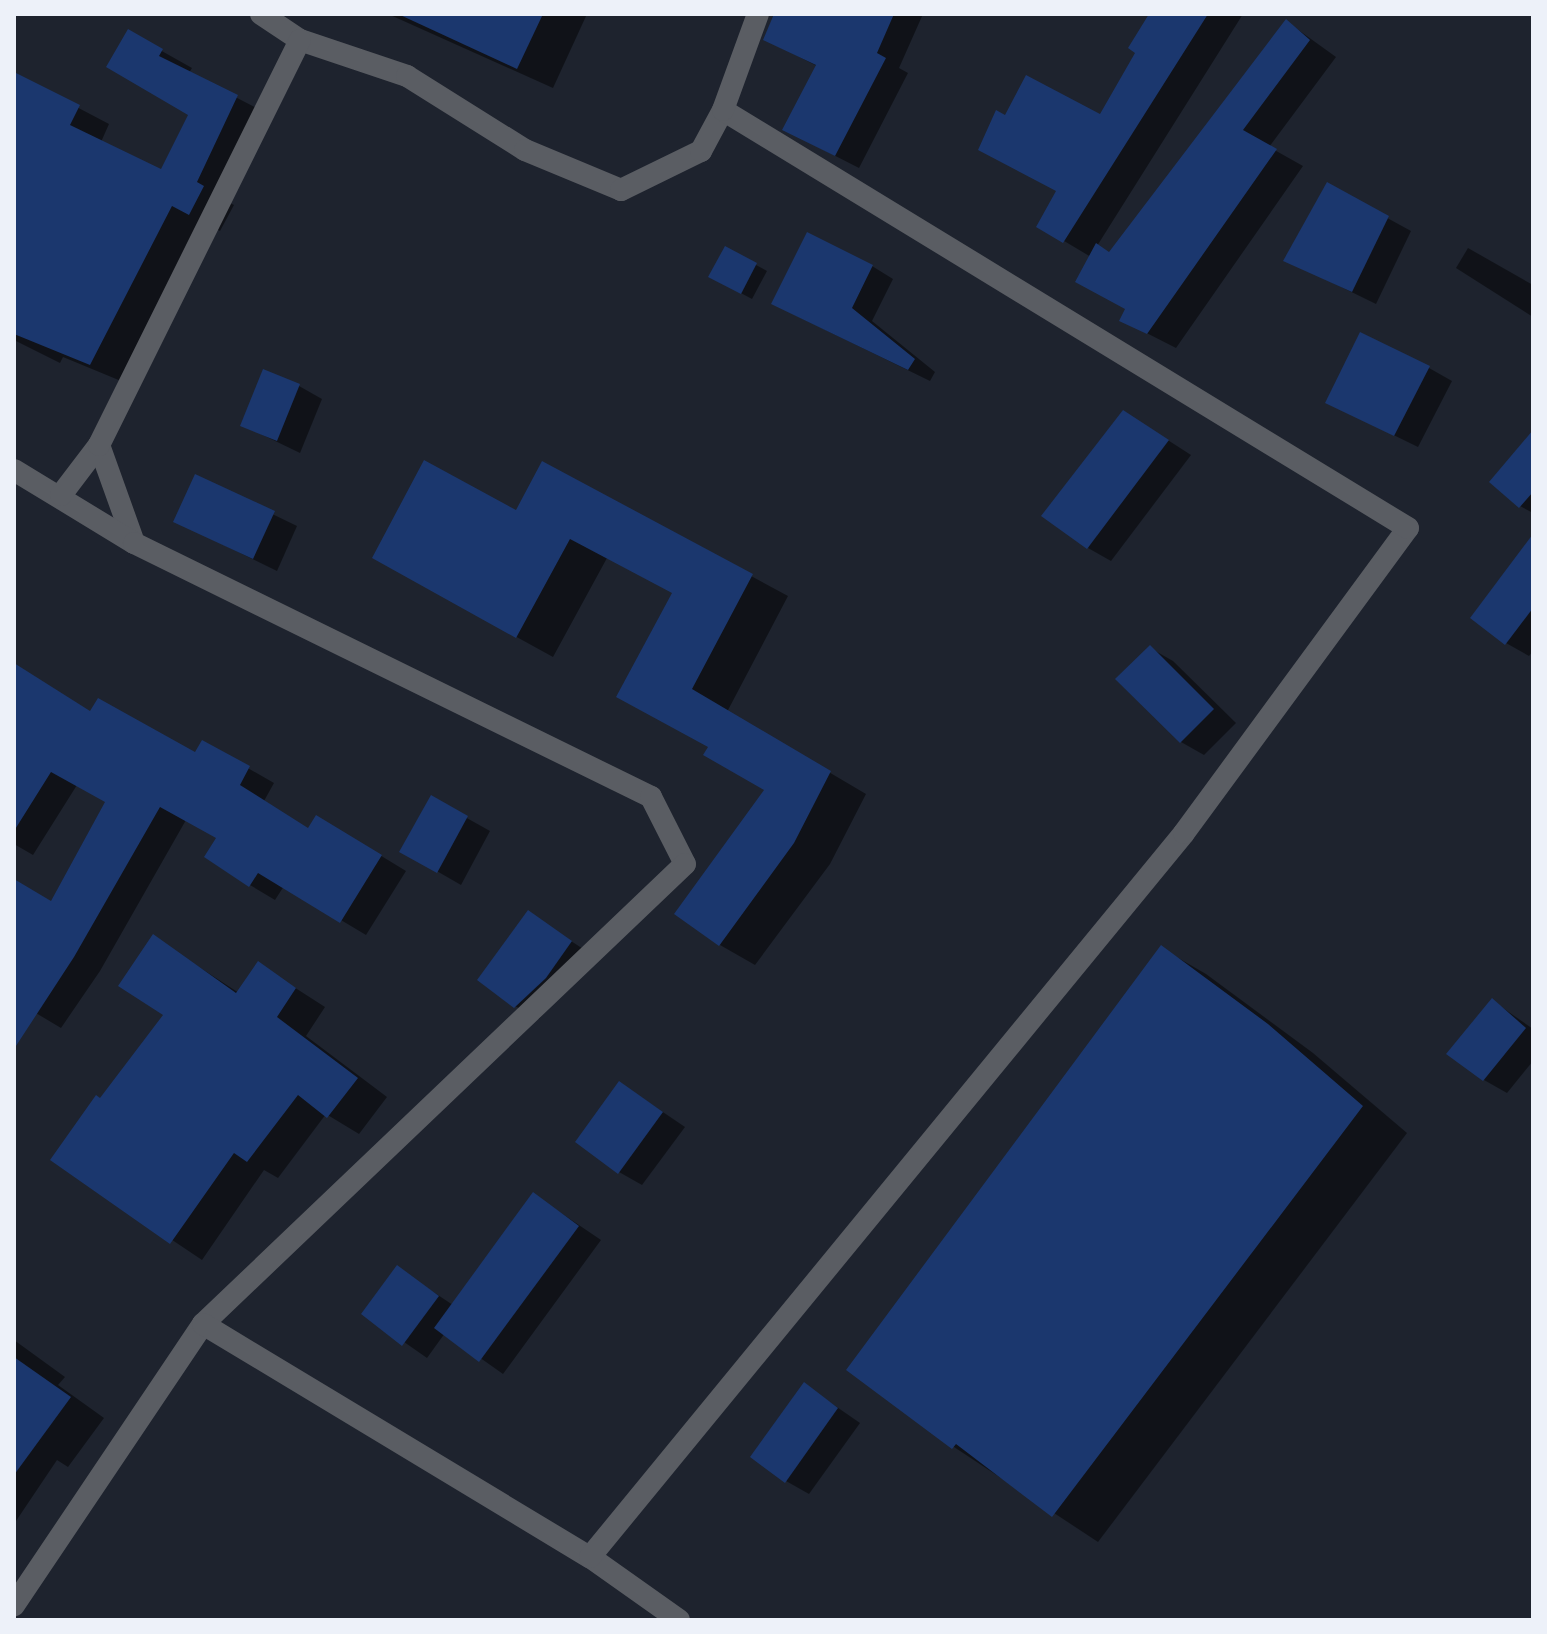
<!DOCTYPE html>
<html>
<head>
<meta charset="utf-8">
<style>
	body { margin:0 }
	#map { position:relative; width:1547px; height:1634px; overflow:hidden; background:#1e232e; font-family:"Archivo Narrow",sans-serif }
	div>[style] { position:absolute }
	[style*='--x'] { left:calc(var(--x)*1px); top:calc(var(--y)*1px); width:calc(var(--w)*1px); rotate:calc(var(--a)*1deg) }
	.shadow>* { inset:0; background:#0007 }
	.building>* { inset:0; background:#1b376e }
	.minor>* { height:22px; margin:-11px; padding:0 11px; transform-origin:11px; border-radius:11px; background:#5a5d63 }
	span { translate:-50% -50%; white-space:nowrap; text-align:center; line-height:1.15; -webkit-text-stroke:7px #141a24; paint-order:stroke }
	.frame { position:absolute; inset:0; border:16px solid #edf1f9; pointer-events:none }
</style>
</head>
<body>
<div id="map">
	<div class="shadow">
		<div style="clip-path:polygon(388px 14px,587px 14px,553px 88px)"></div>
		<div style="clip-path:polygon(777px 14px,923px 14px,899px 68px,908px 73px,859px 168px,808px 142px,817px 66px,766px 40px)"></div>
		<div style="clip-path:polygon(1151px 14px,1243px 14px,1097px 246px,1110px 254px,1286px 21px,1336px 57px,1269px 147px,1303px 166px,1176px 348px,1121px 320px,1127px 309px,1091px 257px,1039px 226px,1059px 191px,1006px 117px,1101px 117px,1138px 52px)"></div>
		<div style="clip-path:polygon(128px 32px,192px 68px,189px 73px,268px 114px,226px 201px,234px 205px,220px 231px,203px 222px,121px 381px,63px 357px,60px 363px,14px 340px,14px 74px,109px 124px,101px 142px,162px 172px,191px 114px)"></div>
		<div style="clip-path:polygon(1327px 185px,1411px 231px,1376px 304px,1286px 260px)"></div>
		<div style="clip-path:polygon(1468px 248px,1533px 285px,1533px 317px,1456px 268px)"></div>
		<div style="clip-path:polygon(756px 265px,767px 271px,752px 299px,722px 283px)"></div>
		<div style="clip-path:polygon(872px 266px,893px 279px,872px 321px,935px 372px,930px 381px,795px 315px)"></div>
		<div style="clip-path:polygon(1429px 368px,1452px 381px,1418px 447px,1328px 403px)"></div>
		<div style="clip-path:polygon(299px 386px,322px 399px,300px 453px,242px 425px)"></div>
		<div style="clip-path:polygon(1146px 426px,1191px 455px,1111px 561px,1088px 548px)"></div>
		<div style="clip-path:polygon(1533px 436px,1533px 513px,1520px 506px)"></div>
		<div style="clip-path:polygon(543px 463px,788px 596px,727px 712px,866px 794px,830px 864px,755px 965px,720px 945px,767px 789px,710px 747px,655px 717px,674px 593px,607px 558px,553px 657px,410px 578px,516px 512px)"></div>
		<div style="clip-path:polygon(196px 477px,297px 526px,277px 571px,175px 521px)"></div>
		<div style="clip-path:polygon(1533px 539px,1533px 651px,1529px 656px,1506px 643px)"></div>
		<div style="clip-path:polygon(1150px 648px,1173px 661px,1236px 723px,1204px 755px,1181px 742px,1118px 679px)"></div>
		<div style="clip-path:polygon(14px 664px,92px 713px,196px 755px,202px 742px,274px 783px,264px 801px,309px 830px,342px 832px,406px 871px,366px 935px,284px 886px,275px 900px,250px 885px,206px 857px,219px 838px,186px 820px,100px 971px,61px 1028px,14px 1000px,14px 881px,52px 903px,108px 802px,77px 785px,33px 855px,14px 844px)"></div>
		<div style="clip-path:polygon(431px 798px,490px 831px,461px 885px,402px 851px)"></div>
		<div style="clip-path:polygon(528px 913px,594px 956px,539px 1019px,515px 1006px)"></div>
		<div style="clip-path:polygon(153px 937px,239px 993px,258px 964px,325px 1007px,306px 1036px,387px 1097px,359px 1134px,326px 1114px,278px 1178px,264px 1170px,202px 1260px,53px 1160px,166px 1014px)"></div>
		<div style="clip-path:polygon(1161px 948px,1206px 974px,1313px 1053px,1407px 1133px,1098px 1542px,954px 1447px,848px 1369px)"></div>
		<div style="clip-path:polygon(1493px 1001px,1533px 1029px,1533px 1061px,1507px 1093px,1484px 1080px)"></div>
		<div style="clip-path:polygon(620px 1083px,685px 1127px,642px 1185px,619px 1172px)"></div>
		<div style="clip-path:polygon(533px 1194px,601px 1240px,503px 1374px,445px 1333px,427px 1358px,364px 1314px,397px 1268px,453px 1305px)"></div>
		<div style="clip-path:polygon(14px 1340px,65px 1377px,58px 1385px,104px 1418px,68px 1467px,57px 1460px,14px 1524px)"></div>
		<div style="clip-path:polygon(805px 1385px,860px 1423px,809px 1494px,786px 1481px)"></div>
	</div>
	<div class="building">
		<div style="clip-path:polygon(398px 14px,543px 14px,517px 69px)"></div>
		<div style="clip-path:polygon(774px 14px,894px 14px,877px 53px,886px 58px,835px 156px,782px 130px,816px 65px,763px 40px)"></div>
		<div style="clip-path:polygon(1149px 14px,1208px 14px,1063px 243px,1036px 227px,1056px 191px,978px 150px,996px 110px,1005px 115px,1026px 75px,1100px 114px,1135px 53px,1128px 48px)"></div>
		<div style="clip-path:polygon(1286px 19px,1310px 40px,1243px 130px,1277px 149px,1147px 334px,1119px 321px,1125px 309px,1075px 282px,1096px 243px,1109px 252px)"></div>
		<div style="clip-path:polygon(128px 29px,163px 49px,159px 56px,238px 95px,197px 182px,204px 186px,189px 215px,172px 206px,90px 365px,14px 334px,14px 72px,80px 105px,70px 125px,161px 169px,188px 115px,106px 67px)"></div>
		<div style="clip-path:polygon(1327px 182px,1389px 216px,1352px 292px,1283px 261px)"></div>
		<div style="clip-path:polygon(807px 232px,873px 265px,852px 308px,915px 359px,908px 370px,771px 304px)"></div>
		<div style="clip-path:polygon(725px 246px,757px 263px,741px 294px,708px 277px)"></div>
		<div style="clip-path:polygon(1360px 332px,1430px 366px,1394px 436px,1325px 403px)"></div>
		<div style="clip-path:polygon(263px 369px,300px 384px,277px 441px,240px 426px)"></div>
		<div style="clip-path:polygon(1123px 410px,1169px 440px,1087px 549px,1041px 516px)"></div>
		<div style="clip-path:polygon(1533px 430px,1533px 492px,1519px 508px,1489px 482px)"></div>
		<div style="clip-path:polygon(424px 460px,516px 510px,542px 461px,753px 574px,692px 689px,831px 771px,794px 843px,719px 946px,674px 914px,764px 790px,703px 755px,708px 747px,616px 697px,672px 593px,570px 539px,516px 638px,372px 558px)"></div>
		<div style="clip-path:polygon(195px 474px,275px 511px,253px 559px,173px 522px)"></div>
		<div style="clip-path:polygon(1533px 534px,1533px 608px,1505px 645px,1470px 618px)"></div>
		<div style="clip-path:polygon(1150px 645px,1214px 709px,1180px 743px,1115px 679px)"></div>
		<div style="clip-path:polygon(14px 663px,90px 711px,98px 698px,195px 752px,202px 740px,250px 766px,240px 785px,308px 828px,316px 815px,382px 855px,340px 923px,258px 873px,249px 887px,204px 857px,216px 838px,160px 807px,74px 957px,14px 1049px,14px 879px,51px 901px,105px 802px,51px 772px,14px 831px)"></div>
		<div style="clip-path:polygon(431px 795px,468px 816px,437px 873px,399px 852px)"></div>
		<div style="clip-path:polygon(528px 910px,572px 941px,546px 978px,514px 1008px,477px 980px)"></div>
		<div style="clip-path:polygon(153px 934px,236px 993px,258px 961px,296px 988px,277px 1017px,358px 1078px,327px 1118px,298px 1095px,247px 1162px,234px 1153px,170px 1244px,50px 1160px,96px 1095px,100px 1098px,163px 1015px,118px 986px)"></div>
		<div style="clip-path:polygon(1161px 945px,1268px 1024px,1363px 1106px,1052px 1517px,956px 1444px,952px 1449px,846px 1370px)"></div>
		<div style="clip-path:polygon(1492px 998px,1526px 1028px,1483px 1081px,1446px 1054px)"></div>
		<div style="clip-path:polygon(619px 1081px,663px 1112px,618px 1174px,575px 1142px)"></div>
		<div style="clip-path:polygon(533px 1192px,579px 1226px,479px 1362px,434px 1328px)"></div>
		<div style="clip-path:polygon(397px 1265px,439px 1296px,402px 1346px,361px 1314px)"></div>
		<div style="clip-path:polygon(14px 1357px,71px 1397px,14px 1475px)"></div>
		<div style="clip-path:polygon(804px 1382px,838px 1408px,785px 1483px,750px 1457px)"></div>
	</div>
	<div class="minor">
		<div style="--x:261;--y:14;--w:47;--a:33.7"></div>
		<div style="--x:300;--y:40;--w:113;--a:18.6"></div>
		<div style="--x:407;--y:76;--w:139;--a:32.1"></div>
		<div style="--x:525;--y:150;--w:104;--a:22.6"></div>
		<div style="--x:621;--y:190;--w:89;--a:-26"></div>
		<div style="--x:701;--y:151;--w:47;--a:-61.8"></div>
		<div style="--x:99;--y:445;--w:104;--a:70.3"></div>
		<div style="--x:14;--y:470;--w:140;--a:31.3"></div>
		<div style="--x:134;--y:543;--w:576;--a:26.16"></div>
		<div style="--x:651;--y:797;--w:75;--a:63.1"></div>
		<div style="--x:685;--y:864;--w:666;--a:136.34"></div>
		<div style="--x:203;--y:1324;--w:339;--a:123.9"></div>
		<div style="--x:61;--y:495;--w:63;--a:-52.8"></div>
		<div style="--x:99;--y:445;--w:452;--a:-63.6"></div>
		<div style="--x:203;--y:1324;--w:452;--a:31.1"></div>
		<div style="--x:590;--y:1557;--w:109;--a:35.3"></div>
		<div style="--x:590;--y:1557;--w:936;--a:-50.63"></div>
		<div style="--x:1184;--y:833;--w:378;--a:-53.7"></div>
		<div style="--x:1408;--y:528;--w:802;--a:-148.61"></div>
		<div style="--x:723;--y:110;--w:102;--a:-70"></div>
	</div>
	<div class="frame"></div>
</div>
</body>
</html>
